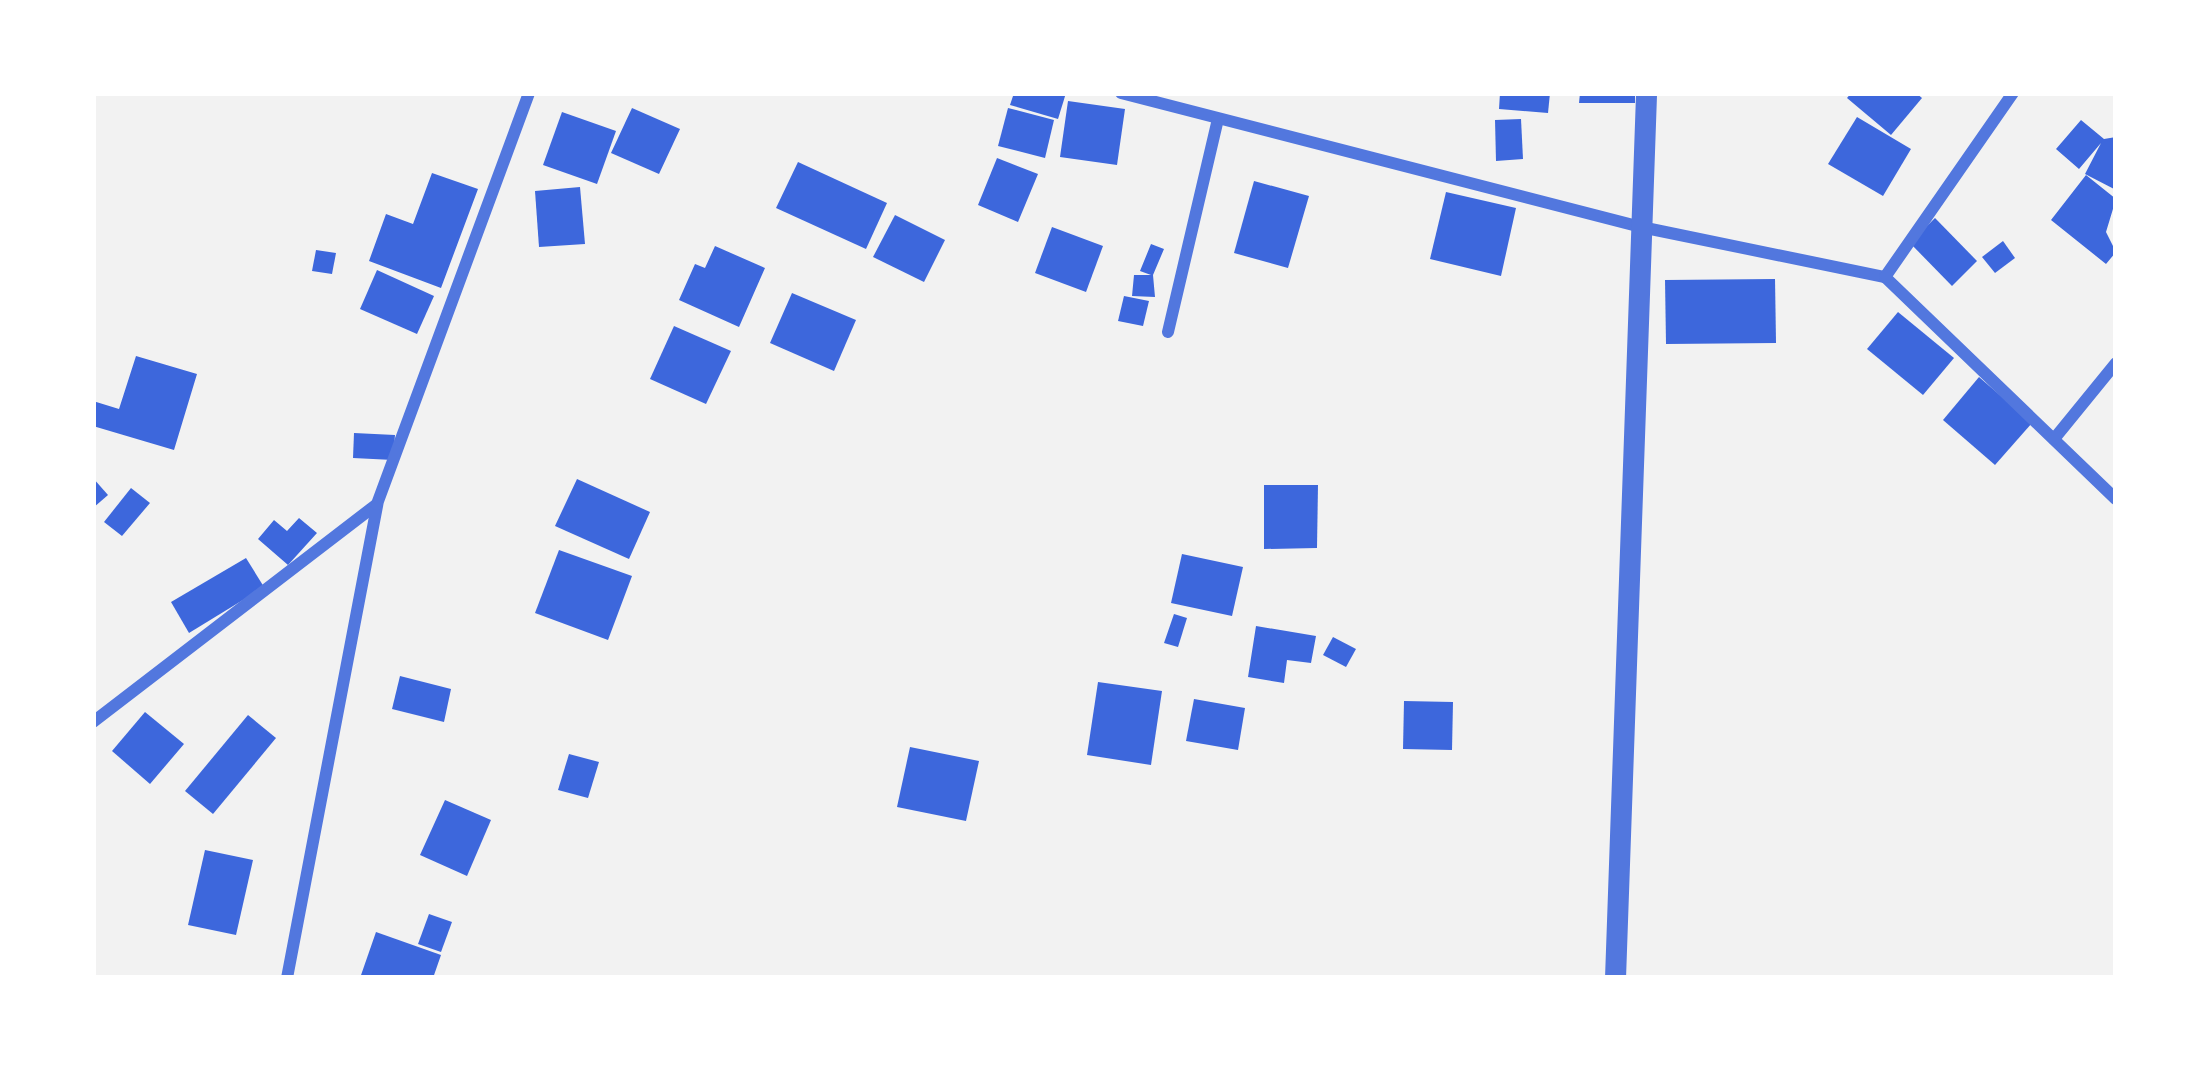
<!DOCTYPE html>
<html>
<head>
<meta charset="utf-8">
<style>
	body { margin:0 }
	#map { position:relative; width:2209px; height:1071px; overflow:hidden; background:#f2f2f2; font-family:"Exo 2",sans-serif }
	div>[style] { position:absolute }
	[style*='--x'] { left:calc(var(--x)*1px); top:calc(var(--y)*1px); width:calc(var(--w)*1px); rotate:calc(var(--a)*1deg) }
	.building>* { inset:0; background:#3d67dc }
	.minor>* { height:12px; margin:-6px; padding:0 6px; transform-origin:6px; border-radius:6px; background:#5277de }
	.tertiary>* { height:21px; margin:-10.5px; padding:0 10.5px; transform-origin:10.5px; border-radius:10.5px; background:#5277de }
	span { translate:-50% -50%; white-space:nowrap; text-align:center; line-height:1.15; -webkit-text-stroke:9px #fff; paint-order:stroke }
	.frame { position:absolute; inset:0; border:96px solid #fff; pointer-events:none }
</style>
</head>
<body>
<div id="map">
	<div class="building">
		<div style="clip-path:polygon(1014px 93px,1066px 93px,1058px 119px,1010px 105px)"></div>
		<div style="clip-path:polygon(1500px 93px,1550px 93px,1548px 113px,1499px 109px)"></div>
		<div style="clip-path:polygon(1580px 93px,1635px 93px,1635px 103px,1579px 103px)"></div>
		<div style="clip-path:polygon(1851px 93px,1916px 93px,1922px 98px,1891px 135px,1847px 98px)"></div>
		<div style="clip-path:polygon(1068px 101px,1125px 109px,1117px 165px,1060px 157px)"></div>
		<div style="clip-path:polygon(632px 108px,680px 129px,659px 174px,611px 153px)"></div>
		<div style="clip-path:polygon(1008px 108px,1054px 120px,1045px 158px,998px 146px)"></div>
		<div style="clip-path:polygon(562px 112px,616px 131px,597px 184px,543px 165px)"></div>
		<div style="clip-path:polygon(1857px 117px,1911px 149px,1883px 196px,1828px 164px)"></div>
		<div style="clip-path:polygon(1521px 119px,1523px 159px,1496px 161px,1495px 120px)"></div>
		<div style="clip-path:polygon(2081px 120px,2104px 139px,2116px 137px,2116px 190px,2085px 174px,2101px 143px,2079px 169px,2056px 149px)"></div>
		<div style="clip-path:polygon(997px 158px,1038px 174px,1018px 222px,978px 205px)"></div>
		<div style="clip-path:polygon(798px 162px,887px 203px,866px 249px,776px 208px)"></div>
		<div style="clip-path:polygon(432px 173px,478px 189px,441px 288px,369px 261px,386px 214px,413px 224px)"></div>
		<div style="clip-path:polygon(2086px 175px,2116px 199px,2106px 232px,2116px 252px,2106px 264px,2051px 220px)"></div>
		<div style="clip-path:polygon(1254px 181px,1309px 196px,1288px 268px,1234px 253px)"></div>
		<div style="clip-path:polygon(580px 187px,585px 244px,539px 247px,535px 191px)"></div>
		<div style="clip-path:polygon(1446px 192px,1516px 208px,1501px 276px,1430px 259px)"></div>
		<div style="clip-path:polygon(895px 215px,945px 240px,924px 282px,873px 257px)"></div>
		<div style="clip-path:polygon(1935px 218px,1977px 261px,1952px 286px,1910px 243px)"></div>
		<div style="clip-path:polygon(1052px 227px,1103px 246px,1086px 292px,1035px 273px)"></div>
		<div style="clip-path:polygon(2003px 241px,2015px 258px,1995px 273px,1982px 257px)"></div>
		<div style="clip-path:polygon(1151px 244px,1164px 249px,1153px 275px,1155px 297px,1132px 296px,1134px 275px,1151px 275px,1140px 271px)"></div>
		<div style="clip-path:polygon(715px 246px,765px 268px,739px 327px,679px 300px,695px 264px,705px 268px)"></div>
		<div style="clip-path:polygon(316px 250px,336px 253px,332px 274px,312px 271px)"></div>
		<div style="clip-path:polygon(377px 270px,434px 296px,417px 334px,360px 309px)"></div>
		<div style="clip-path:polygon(1775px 279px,1776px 343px,1666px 344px,1665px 280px)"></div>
		<div style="clip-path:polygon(792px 293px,856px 320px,834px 371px,770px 343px)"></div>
		<div style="clip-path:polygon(1124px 296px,1149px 301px,1143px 326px,1118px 321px)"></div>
		<div style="clip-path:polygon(1898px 312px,1954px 358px,1923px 395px,1867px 349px)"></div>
		<div style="clip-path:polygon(674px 326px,731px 351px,706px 404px,650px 379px)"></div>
		<div style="clip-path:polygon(136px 356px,197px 374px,174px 450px,93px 426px,93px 401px,119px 409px)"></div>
		<div style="clip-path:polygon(1979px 377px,2032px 423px,1995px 465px,1943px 420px)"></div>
		<div style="clip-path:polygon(354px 433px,395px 435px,393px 460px,353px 458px)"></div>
		<div style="clip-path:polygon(93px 478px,108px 495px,93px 508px)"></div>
		<div style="clip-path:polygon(577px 479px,650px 512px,629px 559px,555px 526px)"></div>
		<div style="clip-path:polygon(1264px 485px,1318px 485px,1317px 548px,1264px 549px)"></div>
		<div style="clip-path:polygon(131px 488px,150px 503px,122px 536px,104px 522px)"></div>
		<div style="clip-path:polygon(299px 518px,317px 533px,288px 565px,258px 539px,274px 520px,287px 531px)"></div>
		<div style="clip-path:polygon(559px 550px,632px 576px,608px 640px,535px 613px)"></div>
		<div style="clip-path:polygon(1182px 554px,1243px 567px,1232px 616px,1171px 603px)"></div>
		<div style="clip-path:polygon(246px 558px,264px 587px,189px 633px,171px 602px)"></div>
		<div style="clip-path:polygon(1174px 614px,1187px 618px,1178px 647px,1164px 643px)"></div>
		<div style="clip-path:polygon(1256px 626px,1316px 636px,1311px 663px,1287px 660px,1284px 683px,1248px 677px)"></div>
		<div style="clip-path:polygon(1333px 637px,1356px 649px,1346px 667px,1323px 655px)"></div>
		<div style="clip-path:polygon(400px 676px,451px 689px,444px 722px,392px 709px)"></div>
		<div style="clip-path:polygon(1098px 682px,1162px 691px,1151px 765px,1087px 755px)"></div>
		<div style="clip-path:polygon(1194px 699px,1245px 708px,1238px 750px,1186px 741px)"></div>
		<div style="clip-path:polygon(1404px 701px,1453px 702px,1452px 750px,1403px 749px)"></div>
		<div style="clip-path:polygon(145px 712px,184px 744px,150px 784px,112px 751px)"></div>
		<div style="clip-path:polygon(248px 715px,276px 738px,213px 814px,185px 791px)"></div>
		<div style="clip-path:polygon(910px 747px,979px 761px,966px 821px,897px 807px)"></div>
		<div style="clip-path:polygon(569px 754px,599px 762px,588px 798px,558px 790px)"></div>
		<div style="clip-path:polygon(445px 800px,491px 820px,467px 876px,420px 855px)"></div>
		<div style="clip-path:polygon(205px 850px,253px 860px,236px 935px,188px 925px)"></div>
		<div style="clip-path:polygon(429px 914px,452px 922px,441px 952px,418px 944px)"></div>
		<div style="clip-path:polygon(376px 932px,441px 955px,433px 978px,360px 978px)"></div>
	</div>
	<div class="minor">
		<div style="--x:1121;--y:93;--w:537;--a:14.45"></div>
		<div style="--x:1641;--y:227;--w:249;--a:11.6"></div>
		<div style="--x:1885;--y:277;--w:320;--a:43.9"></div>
		<div style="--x:1885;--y:277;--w:224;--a:-55.2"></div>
		<div style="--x:1168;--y:332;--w:219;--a:-76.8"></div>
		<div style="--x:2054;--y:439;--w:98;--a:-50.8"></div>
		<div style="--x:93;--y:722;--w:357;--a:-37.5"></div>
		<div style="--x:287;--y:978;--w:482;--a:-79.2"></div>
		<div style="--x:377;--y:504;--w:438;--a:-69.7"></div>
	</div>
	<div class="tertiary">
		<div style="--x:1615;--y:978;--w:886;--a:-87.99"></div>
	</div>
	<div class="frame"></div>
</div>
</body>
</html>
